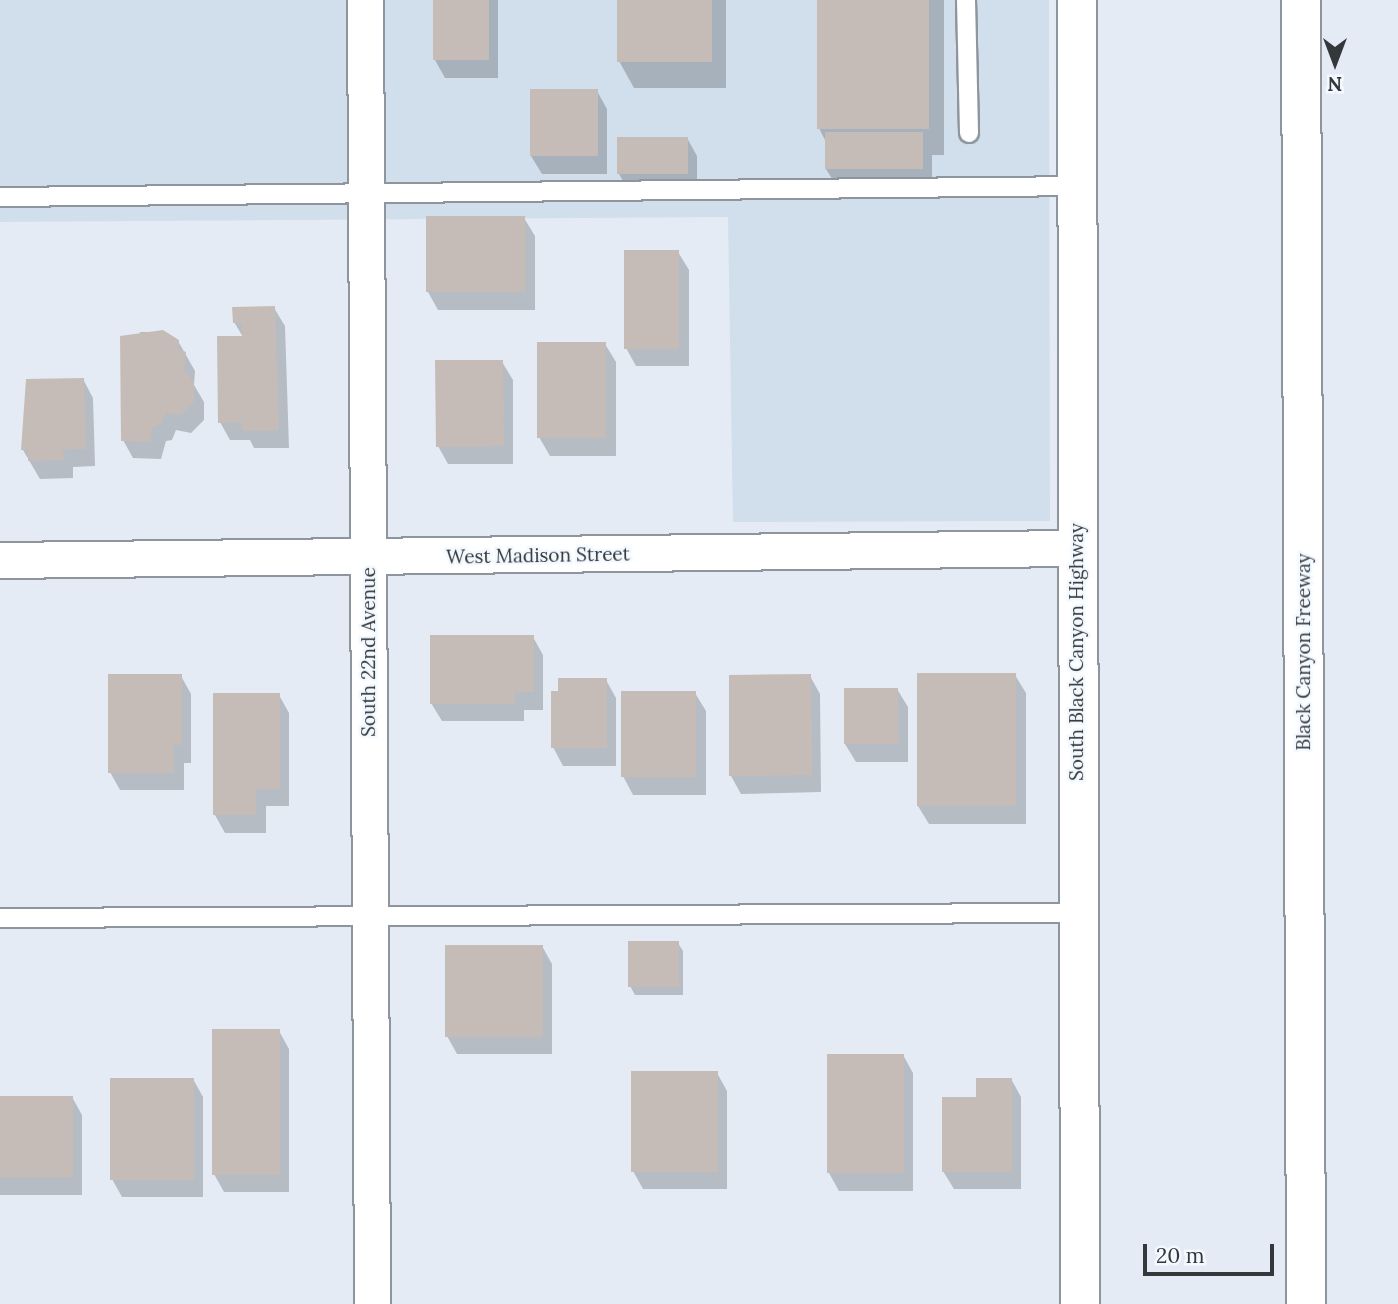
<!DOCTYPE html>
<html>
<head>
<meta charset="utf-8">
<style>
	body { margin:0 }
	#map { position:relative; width:1398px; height:1304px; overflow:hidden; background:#e4ebf4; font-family:Lora,serif }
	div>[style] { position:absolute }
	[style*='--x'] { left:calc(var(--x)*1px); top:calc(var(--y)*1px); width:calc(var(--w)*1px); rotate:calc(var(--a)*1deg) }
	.built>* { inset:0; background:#d1deec }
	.shadow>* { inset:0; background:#0003 }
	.building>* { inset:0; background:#c6bcb7 }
	.roads { filter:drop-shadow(2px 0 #8e959d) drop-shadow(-2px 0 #8e959d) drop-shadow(0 2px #8e959d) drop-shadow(0 -2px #8e959d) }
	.lane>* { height:18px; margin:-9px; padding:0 9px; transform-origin:9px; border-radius:9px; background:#fff }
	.street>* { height:35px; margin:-17.5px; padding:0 17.5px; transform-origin:17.5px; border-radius:17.5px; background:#fff }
	.secondary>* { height:38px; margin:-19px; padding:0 19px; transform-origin:19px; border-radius:19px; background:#fff }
	.highway>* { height:38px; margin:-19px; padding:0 19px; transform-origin:19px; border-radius:19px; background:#fff }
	span { translate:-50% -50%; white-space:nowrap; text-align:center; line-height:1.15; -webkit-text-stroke:5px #f2f9ff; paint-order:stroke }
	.street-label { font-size:19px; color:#35383b }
	.north { position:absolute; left:1300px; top:28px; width:70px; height:70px; -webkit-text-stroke:5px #f2f9ff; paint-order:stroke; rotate:180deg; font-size:19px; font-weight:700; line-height:28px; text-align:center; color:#35383b }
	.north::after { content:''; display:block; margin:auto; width:24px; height:32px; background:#35383b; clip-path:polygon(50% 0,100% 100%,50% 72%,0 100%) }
	.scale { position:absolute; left:1143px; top:1244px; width:131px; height:32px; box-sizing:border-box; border:4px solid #35383b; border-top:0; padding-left:9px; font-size:21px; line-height:24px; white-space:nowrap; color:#35383b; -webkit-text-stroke:5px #f2f9ff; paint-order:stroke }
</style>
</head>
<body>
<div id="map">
	<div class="built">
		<div style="clip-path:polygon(0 0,1049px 0,1050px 521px,733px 522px,728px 217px,0 222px)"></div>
	</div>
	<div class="shadow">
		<div style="clip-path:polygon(435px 0,498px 0,498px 78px,445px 78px,435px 60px)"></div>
		<div style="clip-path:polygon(619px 0,726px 0,726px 88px,634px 88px,619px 61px)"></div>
		<div style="clip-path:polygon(819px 0,944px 0,944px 155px,932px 155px,932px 187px,837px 187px,826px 169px,826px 142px,819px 128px)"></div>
		<div style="clip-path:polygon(597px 91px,607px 109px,607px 174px,542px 174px,531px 156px)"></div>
		<div style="clip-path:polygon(687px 138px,697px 156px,697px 192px,629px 192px,619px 174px)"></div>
		<div style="clip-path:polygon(524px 218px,535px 236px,535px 310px,438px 310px,428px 292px)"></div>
		<div style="clip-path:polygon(678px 252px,689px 270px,689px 366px,636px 366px,626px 348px)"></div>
		<div style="clip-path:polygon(274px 308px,285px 326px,289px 448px,254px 448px,250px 440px,230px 440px,220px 422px,243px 337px,234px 322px)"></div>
		<div style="clip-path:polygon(140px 332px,162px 332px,178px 341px,195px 371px,194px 385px,204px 402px,204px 420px,191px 433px,176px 430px,172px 440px,166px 441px,161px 459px,133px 458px,123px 440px)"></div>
		<div style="clip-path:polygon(605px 344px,616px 362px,616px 456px,550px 456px,539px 437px)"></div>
		<div style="clip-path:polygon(502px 362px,513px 380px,513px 464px,448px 464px,438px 446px)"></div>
		<div style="clip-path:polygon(83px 379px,93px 398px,95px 466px,73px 467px,73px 478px,40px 479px,23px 450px)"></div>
		<div style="clip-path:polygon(533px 637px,543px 655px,543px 710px,524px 710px,524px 721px,442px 721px,431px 703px)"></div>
		<div style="clip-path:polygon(1015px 675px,1026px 693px,1026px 824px,929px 824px,918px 806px)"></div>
		<div style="clip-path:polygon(181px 676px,191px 694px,191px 763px,184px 763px,184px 790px,120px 790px,110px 772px)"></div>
		<div style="clip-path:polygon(810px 676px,820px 694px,821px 792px,741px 794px,731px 776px)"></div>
		<div style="clip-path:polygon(606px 680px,616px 698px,616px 766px,563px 766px,553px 747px)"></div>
		<div style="clip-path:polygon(897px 689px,908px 707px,908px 762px,856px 762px,845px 744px)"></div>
		<div style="clip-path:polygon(695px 693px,706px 711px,706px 795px,633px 795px,623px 776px)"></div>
		<div style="clip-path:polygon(279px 695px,289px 713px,289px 806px,266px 806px,266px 833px,225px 833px,215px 815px)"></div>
		<div style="clip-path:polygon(678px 943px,683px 951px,683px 995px,635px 995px,630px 986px)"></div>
		<div style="clip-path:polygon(542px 946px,552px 964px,552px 1054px,457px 1054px,447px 1036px)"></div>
		<div style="clip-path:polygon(279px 1031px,289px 1049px,289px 1192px,224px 1192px,214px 1174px)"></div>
		<div style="clip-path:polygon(903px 1055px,913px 1073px,913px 1191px,839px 1191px,829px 1173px)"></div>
		<div style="clip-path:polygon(717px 1073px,727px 1091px,727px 1189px,643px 1189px,633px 1171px)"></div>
		<div style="clip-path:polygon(193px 1079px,203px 1097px,203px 1197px,122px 1197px,112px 1179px)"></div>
		<div style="clip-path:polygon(1011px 1079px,1021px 1097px,1021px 1189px,954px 1189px,943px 1171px)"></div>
		<div style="clip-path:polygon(0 1097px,72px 1097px,82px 1115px,82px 1195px,0 1195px)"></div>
	</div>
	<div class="building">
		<div style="clip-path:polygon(433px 0,489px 0,489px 60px,433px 60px)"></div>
		<div style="clip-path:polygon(617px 0,712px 0,712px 62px,617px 62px)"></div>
		<div style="clip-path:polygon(817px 0,929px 0,929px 129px,817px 129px)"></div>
		<div style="clip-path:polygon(530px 89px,598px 89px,598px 156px,530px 156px)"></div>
		<div style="clip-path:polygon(825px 132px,923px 132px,923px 169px,825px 169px)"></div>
		<div style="clip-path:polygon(617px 137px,688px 137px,688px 174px,617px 174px)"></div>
		<div style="clip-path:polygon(426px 216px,525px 216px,525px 292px,426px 292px)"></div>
		<div style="clip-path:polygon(624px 250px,679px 250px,679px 349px,624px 349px)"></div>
		<div style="clip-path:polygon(275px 306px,279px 430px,242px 431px,242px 423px,218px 423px,217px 336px,242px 336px,242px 323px,233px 323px,232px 307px)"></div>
		<div style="clip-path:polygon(163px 330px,179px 340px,178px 349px,186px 352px,184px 370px,194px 382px,194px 401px,181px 415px,166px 413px,162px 423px,152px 428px,151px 442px,121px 441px,120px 336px)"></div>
		<div style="clip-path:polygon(537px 342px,606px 342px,606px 438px,537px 438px)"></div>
		<div style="clip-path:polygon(435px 360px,503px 360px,504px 446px,436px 447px)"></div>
		<div style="clip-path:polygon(84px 378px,86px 449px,63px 450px,64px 460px,28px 461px,28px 450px,21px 450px,26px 379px)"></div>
		<div style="clip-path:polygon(430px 635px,534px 635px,534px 692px,515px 692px,515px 704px,430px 704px)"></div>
		<div style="clip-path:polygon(917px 673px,1016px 673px,1016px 806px,917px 806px)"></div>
		<div style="clip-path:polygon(108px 674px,182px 674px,182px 745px,174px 745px,174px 773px,108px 773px)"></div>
		<div style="clip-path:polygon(811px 674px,812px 775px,729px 776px,729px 675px)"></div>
		<div style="clip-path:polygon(558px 678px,607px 678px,607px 748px,551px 748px,551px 691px,558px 691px)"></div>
		<div style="clip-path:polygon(844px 688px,898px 688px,898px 744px,844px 744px)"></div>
		<div style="clip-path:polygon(621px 691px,696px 691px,696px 777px,621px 777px)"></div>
		<div style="clip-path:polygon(213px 693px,280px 693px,280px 789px,256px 789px,256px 815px,213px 815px)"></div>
		<div style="clip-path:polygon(628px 941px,679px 941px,679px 987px,628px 987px)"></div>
		<div style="clip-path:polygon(445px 945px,543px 945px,543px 1037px,445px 1037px)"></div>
		<div style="clip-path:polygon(212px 1029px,280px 1029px,280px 1175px,212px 1175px)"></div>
		<div style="clip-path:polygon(827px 1054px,904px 1054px,904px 1173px,827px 1173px)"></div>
		<div style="clip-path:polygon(631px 1071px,718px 1071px,718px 1172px,631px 1172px)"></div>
		<div style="clip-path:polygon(110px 1078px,194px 1078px,194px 1180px,110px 1180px)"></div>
		<div style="clip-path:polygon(976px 1078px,1012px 1078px,1012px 1172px,942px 1172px,942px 1097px,976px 1097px)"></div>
		<div style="clip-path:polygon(0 1096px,73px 1096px,73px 1177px,0 1177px)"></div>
	</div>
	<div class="roads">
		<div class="lane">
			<div style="--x:966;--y:0;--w:133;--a:88.7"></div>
			<div style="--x:0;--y:197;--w:1078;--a:-0.58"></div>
			<div style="--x:0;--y:918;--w:1078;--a:-0.27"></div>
		</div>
		<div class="street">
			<div style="--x:365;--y:0;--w:1304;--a:89.69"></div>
			<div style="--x:0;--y:560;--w:1076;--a:-0.64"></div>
		</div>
		<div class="secondary">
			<div style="--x:1077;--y:0;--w:1304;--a:89.87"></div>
		</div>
		<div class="highway">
			<div style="--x:1301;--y:0;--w:1304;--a:89.78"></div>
		</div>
	</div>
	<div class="street-label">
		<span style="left:538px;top:556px;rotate:-1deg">West Madison Street</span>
		<span style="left:369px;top:652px;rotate:-90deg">South 22nd Avenue</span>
		<span style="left:1077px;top:652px;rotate:-90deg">South Black Canyon Highway</span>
		<span style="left:1304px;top:652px;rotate:-90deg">Black Canyon Freeway</span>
	</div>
	<div class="north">N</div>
	<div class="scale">20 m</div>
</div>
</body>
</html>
